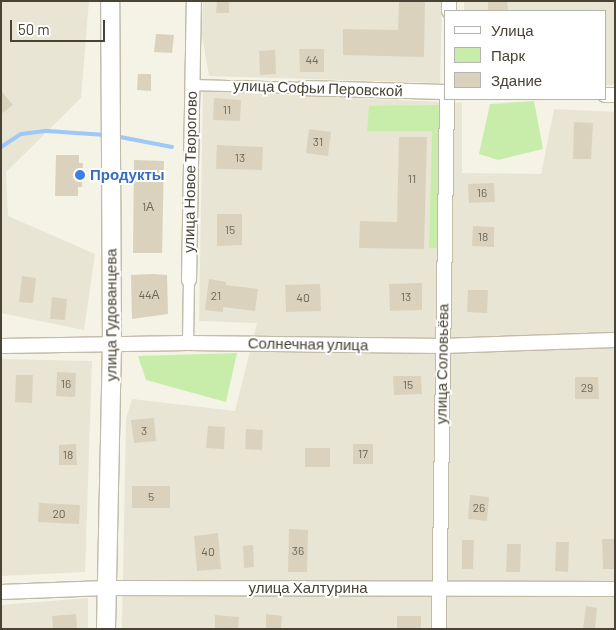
<!DOCTYPE html>
<html>
<head>
<meta charset="utf-8">
<style>
	body { margin:0 }
	#map { position:relative; width:616px; height:630px; overflow:hidden; background:#f5f2e6; font-family:Barlow,sans-serif }
	div>[style] { position:absolute }
	[style*='--x'] { left:calc(var(--x)*1px); top:calc(var(--y)*1px); width:calc(var(--w)*1px); rotate:calc(var(--a)*1deg) }
	.residential>* { inset:0; background:#e9e5d4 }
	.green>* { inset:0; background:#c8edab }
	.stream>* { height:4px; margin:-2px; padding:0 2px; transform-origin:2px; border-radius:2px; background:#9dc8f7 }
	.building>* { inset:0; background:#dad2bd }
	.roads { filter:drop-shadow(1px 0 #c1bba8) drop-shadow(-1px 0 #c1bba8) drop-shadow(0 1px #c1bba8) drop-shadow(0 -1px #c1bba8) }
	.pedestrian>* { height:10px; margin:-5px; padding:0 5px; transform-origin:5px; border-radius:5px; background:#fff }
	.minor>* { height:14px; margin:-7px; padding:0 7px; transform-origin:7px; border-radius:7px; background:#fff }
	.tertiary>* { height:18px; margin:-9px; padding:0 9px; transform-origin:9px; border-radius:9px; background:#fff }
	.dots>* { width:14px; height:14px; translate:-50% -50%; box-sizing:border-box; border:2px solid #fff; border-radius:50% }
	span { translate:-50% -50%; white-space:nowrap; text-align:center; line-height:1.15; -webkit-text-stroke:4px #fff; paint-order:stroke }
	.number-label { font-size:12px; color:#6c6757 }
	.number-label span { -webkit-text-stroke-width:0 }
	.street-label { font-size:15px; color:#484335 }
	.shop-label { font-size:15px; color:#366cbe; font-weight:700 }
	.left { translate:0 -50%; text-align:left }
	.frame { position:absolute; inset:0; border:2px solid #484335; pointer-events:none }
	.legend { position:absolute; left:444px; top:10px; width:162px; height:90px; box-sizing:border-box; background:#fff; border:1px solid #b6b4ae; margin:0; padding:6px 9px; list-style:none; font-size:15px; color:#484335 }
	.legend li { display:flex; align-items:center; gap:10px; height:25px }
	.legend b { width:25px; border:1px solid #b6b4ae }
	.scale { position:absolute; left:10px; top:20px; width:95px; height:22px; box-sizing:border-box; border:2px solid #484335; border-top:0; padding-left:6px; font-size:15px; line-height:18px; white-space:nowrap; color:#484335; -webkit-text-stroke:4px #fff; paint-order:stroke }
</style>
</head>
<body>
<div id="map">
	<div class="residential">
		<div style="clip-path:polygon(1px 1px,89px 1px,81px 98px,6px 172px,8px 216px,95px 254px,84px 330px,1px 313px)"></div>
		<div style="clip-path:polygon(203px 1px,442px 1px,440px 83px,209px 76px,202px 36px)"></div>
		<div style="clip-path:polygon(464px 1px,615px 1px,615px 85px,605px 85px,605px 11px,464px 11px)"></div>
		<div style="clip-path:polygon(203px 91px,462px 103px,462px 173px,541px 174px,554px 109px,615px 112px,615px 629px,122px 629px,126px 419px,132px 399px,235px 411px,257px 323px,199px 321px)"></div>
		<div style="clip-path:polygon(1px 359px,92px 361px,85px 572px,1px 576px)"></div>
		<div style="clip-path:polygon(88px 598px,88px 629px,1px 629px,1px 605px)"></div>
	</div>
	<div class="green">
		<div style="clip-path:polygon(534px 101px,543px 149px,498px 160px,479px 154px,490px 104px)"></div>
		<div style="clip-path:polygon(440px 105px,438px 248px,429px 248px,432px 131px,367px 131px,369px 106px)"></div>
		<div style="clip-path:polygon(237px 353px,226px 402px,146px 380px,138px 356px)"></div>
	</div>
	<div class="stream">
		<div style="--x:115;--y:136;--w:58;--a:10.9"></div>
		<div style="--x:1;--y:147;--w:24;--a:-33"></div>
		<div style="--x:21;--y:134;--w:26;--a:-7"></div>
		<div style="--x:47;--y:131;--w:59;--a:3.9"></div>
	</div>
	<div class="building">
		<div style="clip-path:polygon(217px 1px,229px 1px,229px 13px,216px 13px)"></div>
		<div style="clip-path:polygon(399px 1px,425px 1px,424px 57px,343px 55px,343px 29px,398px 30px)"></div>
		<div style="clip-path:polygon(488px 1px,507px 1px,508px 11px,488px 11px)"></div>
		<div style="clip-path:polygon(156px 34px,174px 35px,172px 53px,154px 52px)"></div>
		<div style="clip-path:polygon(299px 49px,324px 49px,324px 72px,300px 72px)"></div>
		<div style="clip-path:polygon(275px 50px,276px 74px,260px 75px,259px 51px)"></div>
		<div style="clip-path:polygon(138px 74px,151px 74px,151px 91px,137px 90px)"></div>
		<div style="clip-path:polygon(1px 91px,13px 105px,1px 114px)"></div>
		<div style="clip-path:polygon(214px 98px,241px 100px,240px 121px,213px 120px)"></div>
		<div style="clip-path:polygon(574px 122px,593px 123px,591px 159px,573px 159px)"></div>
		<div style="clip-path:polygon(309px 129px,331px 132px,328px 156px,306px 153px)"></div>
		<div style="clip-path:polygon(399px 137px,427px 137px,424px 249px,359px 248px,360px 221px,397px 222px)"></div>
		<div style="clip-path:polygon(217px 145px,263px 147px,262px 170px,216px 169px)"></div>
		<div style="clip-path:polygon(56px 155px,79px 155px,79px 163px,83px 163px,82px 187px,78px 187px,78px 196px,55px 196px)"></div>
		<div style="clip-path:polygon(134px 160px,164px 161px,162px 253px,133px 253px)"></div>
		<div style="clip-path:polygon(494px 183px,495px 202px,469px 203px,468px 184px)"></div>
		<div style="clip-path:polygon(217px 214px,242px 214px,242px 245px,217px 246px)"></div>
		<div style="clip-path:polygon(473px 226px,494px 227px,494px 247px,472px 246px)"></div>
		<div style="clip-path:polygon(153px 274px,167px 275px,168px 314px,132px 319px,131px 275px)"></div>
		<div style="clip-path:polygon(22px 276px,36px 278px,33px 303px,19px 302px)"></div>
		<div style="clip-path:polygon(209px 279px,226px 282px,226px 285px,258px 289px,255px 311px,223px 307px,223px 312px,205px 310px)"></div>
		<div style="clip-path:polygon(422px 283px,422px 310px,390px 311px,389px 284px)"></div>
		<div style="clip-path:polygon(320px 284px,321px 311px,286px 312px,285px 285px)"></div>
		<div style="clip-path:polygon(468px 290px,488px 290px,487px 313px,467px 312px)"></div>
		<div style="clip-path:polygon(52px 297px,67px 299px,65px 320px,50px 319px)"></div>
		<div style="clip-path:polygon(57px 372px,76px 373px,75px 397px,56px 396px)"></div>
		<div style="clip-path:polygon(16px 375px,33px 375px,32px 403px,15px 402px)"></div>
		<div style="clip-path:polygon(393px 376px,421px 376px,422px 394px,394px 395px)"></div>
		<div style="clip-path:polygon(575px 377px,598px 377px,599px 399px,575px 399px)"></div>
		<div style="clip-path:polygon(154px 418px,156px 441px,134px 443px,131px 420px)"></div>
		<div style="clip-path:polygon(208px 426px,225px 427px,224px 449px,206px 448px)"></div>
		<div style="clip-path:polygon(246px 429px,263px 430px,262px 450px,245px 449px)"></div>
		<div style="clip-path:polygon(76px 444px,77px 465px,59px 465px,59px 445px)"></div>
		<div style="clip-path:polygon(353px 444px,373px 444px,373px 464px,353px 464px)"></div>
		<div style="clip-path:polygon(305px 448px,330px 448px,330px 467px,305px 467px)"></div>
		<div style="clip-path:polygon(132px 486px,170px 486px,170px 508px,132px 508px)"></div>
		<div style="clip-path:polygon(470px 495px,489px 497px,487px 521px,468px 519px)"></div>
		<div style="clip-path:polygon(39px 503px,80px 505px,79px 524px,38px 522px)"></div>
		<div style="clip-path:polygon(289px 529px,308px 530px,307px 572px,288px 572px)"></div>
		<div style="clip-path:polygon(218px 533px,221px 569px,197px 571px,194px 536px)"></div>
		<div style="clip-path:polygon(602px 539px,614px 539px,615px 569px,603px 569px)"></div>
		<div style="clip-path:polygon(462px 540px,474px 540px,473px 569px,462px 569px)"></div>
		<div style="clip-path:polygon(556px 542px,569px 542px,568px 572px,555px 571px)"></div>
		<div style="clip-path:polygon(507px 544px,521px 544px,520px 572px,506px 572px)"></div>
		<div style="clip-path:polygon(253px 545px,254px 567px,244px 568px,243px 546px)"></div>
		<div style="clip-path:polygon(586px 606px,597px 608px,595px 629px,583px 629px)"></div>
		<div style="clip-path:polygon(76px 614px,77px 629px,53px 629px,52px 616px)"></div>
		<div style="clip-path:polygon(266px 614px,282px 616px,281px 629px,266px 629px)"></div>
		<div style="clip-path:polygon(215px 615px,239px 617px,238px 629px,215px 629px)"></div>
		<div style="clip-path:polygon(397px 616px,421px 616px,421px 629px,397px 629px)"></div>
	</div>
	<div class="roads">
		<div class="pedestrian">
			<div style="--x:191;--y:85;--w:112;--a:1.5"></div>
			<div style="--x:188;--y:343;--w:63;--a:-89.1"></div>
		</div>
		<div class="minor">
			<div style="--x:449;--y:11;--w:10;--a:-90"></div>
			<div style="--x:303;--y:88;--w:142;--a:1.6"></div>
			<div style="--x:605;--y:95;--w:10;--a:0"></div>
			<div style="--x:189;--y:280;--w:279;--a:-89"></div>
			<div style="--x:1;--y:346;--w:187;--a:-0.9"></div>
			<div style="--x:188;--y:343;--w:254;--a:0.7"></div>
			<div style="--x:442;--y:346;--w:173;--a:-2"></div>
			<div style="--x:1;--y:592;--w:105;--a:-2.2"></div>
			<div style="--x:106;--y:588;--w:509;--a:0.11"></div>
			<div style="--x:439;--y:629;--w:530;--a:-89.14"></div>
		</div>
		<div class="tertiary">
			<div style="--x:106;--y:629;--w:286;--a:-88.8"></div>
			<div style="--x:112;--y:343;--w:342;--a:-90.3"></div>
		</div>
	</div>
	<div class="dots">
		<div style="left:80px;top:175px;background:#3f7fe0"></div>
	</div>
	<div class="number-label">
		<span style="left:312px;top:60px">44</span>
		<span style="left:227px;top:110px">11</span>
		<span style="left:318px;top:142px">31</span>
		<span style="left:240px;top:158px">13</span>
		<span style="left:412px;top:179px">11</span>
		<span style="left:482px;top:193px">16</span>
		<span style="left:148px;top:207px">1А</span>
		<span style="left:230px;top:230px">15</span>
		<span style="left:483px;top:237px">18</span>
		<span style="left:149px;top:295px">44А</span>
		<span style="left:216px;top:296px">21</span>
		<span style="left:406px;top:297px">13</span>
		<span style="left:303px;top:298px">40</span>
		<span style="left:66px;top:384px">16</span>
		<span style="left:408px;top:385px">15</span>
		<span style="left:587px;top:388px">29</span>
		<span style="left:144px;top:431px">3</span>
		<span style="left:363px;top:454px">17</span>
		<span style="left:68px;top:455px">18</span>
		<span style="left:151px;top:497px">5</span>
		<span style="left:479px;top:508px">26</span>
		<span style="left:59px;top:514px">20</span>
		<span style="left:298px;top:551px">36</span>
		<span style="left:208px;top:552px">40</span>
	</div>
	<div class="street-label">
		<span style="left:318px;top:88px;rotate:2deg">улица Софьи Перовской</span>
		<span style="left:190px;top:172px;rotate:-89deg">улица Новое Творогово</span>
		<span style="left:111px;top:315px;rotate:-90deg">улица Гудованцева</span>
		<span style="left:308px;top:344px;rotate:1deg">Солнечная улица</span>
		<span style="left:442px;top:364px;rotate:-89deg">улица Соловьёва</span>
		<span style="left:308px;top:588px">улица Халтурина</span>
	</div>
	<div class="shop-label">
		<span class="left" style="left:90px;top:175px">Продукты</span>
	</div>
	<div class="frame"></div>
	<ul class="legend">
	<li><b style="height:6px;background:#fff"></b>Улица</li>
	<li><b style="height:14px;background:#c8edab"></b>Парк</li>
	<li><b style="height:14px;background:#dad2bd"></b>Здание</li>
	</ul>
	<div class="scale">50 m</div>
</div>
</body>
</html>
